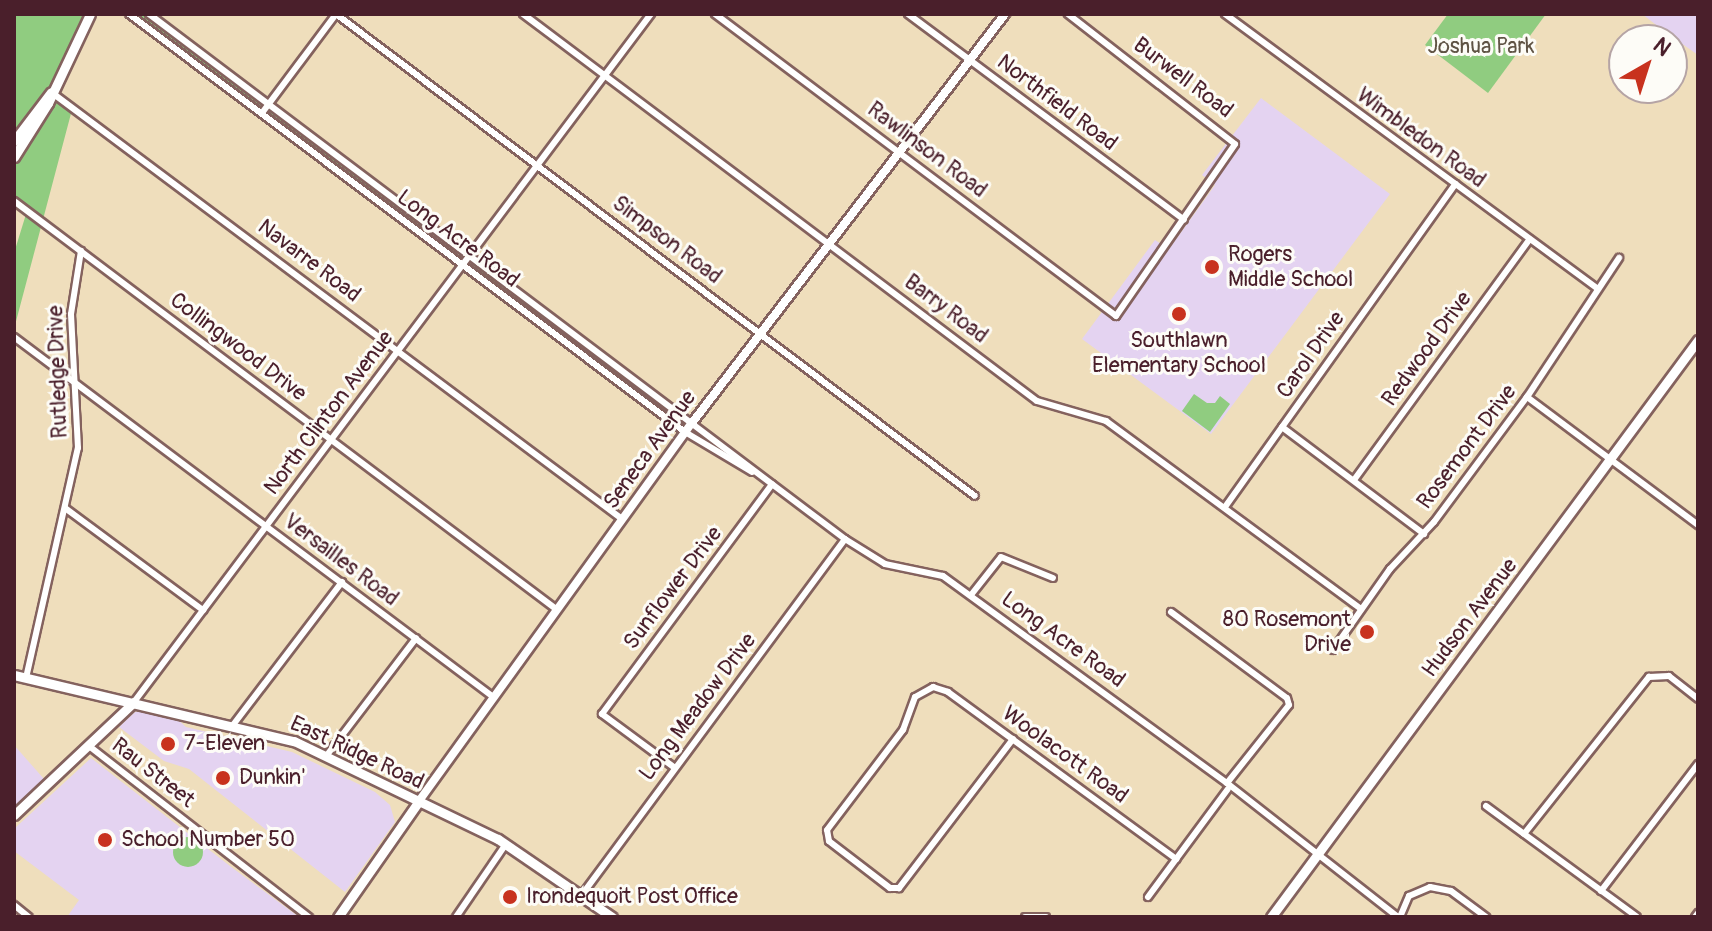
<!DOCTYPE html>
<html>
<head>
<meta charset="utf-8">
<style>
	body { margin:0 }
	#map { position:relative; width:1712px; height:931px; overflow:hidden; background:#efdebc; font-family:Pangolin,sans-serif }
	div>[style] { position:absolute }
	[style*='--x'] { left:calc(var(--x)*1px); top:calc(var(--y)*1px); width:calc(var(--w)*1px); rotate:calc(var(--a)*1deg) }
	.built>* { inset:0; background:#e4d3f1 }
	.green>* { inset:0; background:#90cc80 }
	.round { border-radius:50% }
	.roads { filter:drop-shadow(2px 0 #84625e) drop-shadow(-2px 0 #84625e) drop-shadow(0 2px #84625e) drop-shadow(0 -2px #84625e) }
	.minor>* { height:6px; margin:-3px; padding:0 3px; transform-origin:3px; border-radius:3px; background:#fff }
	.tertiary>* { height:8px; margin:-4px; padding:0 4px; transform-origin:4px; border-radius:4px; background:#fff }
	.secondary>* { height:9px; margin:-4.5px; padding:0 4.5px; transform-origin:4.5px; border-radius:4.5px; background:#fff }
	.dots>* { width:22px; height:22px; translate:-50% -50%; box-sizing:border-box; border:4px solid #fdfcf7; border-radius:50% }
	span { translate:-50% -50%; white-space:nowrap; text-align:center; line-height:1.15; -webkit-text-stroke:6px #fdfcf7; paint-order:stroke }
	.park-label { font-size:22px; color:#5f5344 }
	.street-label { font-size:22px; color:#4a1f2b }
	.poi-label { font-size:22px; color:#4a1f2b }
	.left { translate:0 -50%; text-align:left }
	.right { translate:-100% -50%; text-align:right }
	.frame { position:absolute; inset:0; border:16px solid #4a1f2b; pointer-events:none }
	.north { position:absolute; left:1608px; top:24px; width:80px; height:80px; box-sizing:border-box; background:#fdfcf7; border:2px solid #b5a4a5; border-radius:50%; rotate:39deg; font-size:22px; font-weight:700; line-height:32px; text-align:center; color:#4a1f2b }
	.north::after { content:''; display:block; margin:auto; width:28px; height:36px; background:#c8321e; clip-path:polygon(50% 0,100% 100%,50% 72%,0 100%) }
</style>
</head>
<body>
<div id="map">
	<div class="built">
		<div style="clip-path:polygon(1642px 14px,1698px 14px,1698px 55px,1664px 31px)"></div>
		<div style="clip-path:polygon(1261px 98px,1390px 194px,1211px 434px,1082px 339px,1155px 240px,1169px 249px,1215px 185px,1202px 175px)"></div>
		<div style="clip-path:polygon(145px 711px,176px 718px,186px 727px,292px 752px,375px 792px,390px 805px,395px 822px,345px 892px,189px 769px,164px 761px,119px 727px,135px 712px)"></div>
		<div style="clip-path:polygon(14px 745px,44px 779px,14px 807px)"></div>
		<div style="clip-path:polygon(91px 758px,230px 866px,299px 917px,67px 917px,79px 900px,14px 851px,14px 829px)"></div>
	</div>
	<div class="green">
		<div style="clip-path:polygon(14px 14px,90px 14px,51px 91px,73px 106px,14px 329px,14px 253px,27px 211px,14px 201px)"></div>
		<div style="clip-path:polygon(134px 14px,144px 14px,262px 106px,258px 107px)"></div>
		<div style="clip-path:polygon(1448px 14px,1546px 14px,1488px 93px,1425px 45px)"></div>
		<div style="clip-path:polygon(272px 110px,462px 254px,462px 256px,268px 114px)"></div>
		<div style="clip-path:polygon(473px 262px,685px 421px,684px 425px,471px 267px)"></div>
		<div style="clip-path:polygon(1194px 394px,1207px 403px,1215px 403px,1220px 396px,1230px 404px,1210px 432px,1182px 411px)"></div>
		<div class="round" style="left:173px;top:837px;width:30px;height:30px"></div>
	</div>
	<div class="roads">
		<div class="minor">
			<div style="--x:129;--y:14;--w:696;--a:36.94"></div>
			<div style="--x:685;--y:432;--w:78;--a:30.8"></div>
			<div style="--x:149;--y:14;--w:872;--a:37.03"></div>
			<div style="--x:845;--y:539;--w:47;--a:32"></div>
			<div style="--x:885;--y:564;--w:59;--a:11.7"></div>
			<div style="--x:943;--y:576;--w:351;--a:36.1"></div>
			<div style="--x:1227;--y:783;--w:217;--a:38.1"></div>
			<div style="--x:523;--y:14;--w:643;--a:36.98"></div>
			<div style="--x:1037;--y:401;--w:72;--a:16.2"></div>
			<div style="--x:1106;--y:421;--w:315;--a:36.4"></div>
			<div style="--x:715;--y:14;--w:502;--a:36.98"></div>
			<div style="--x:1116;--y:316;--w:209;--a:-55.3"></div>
			<div style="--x:1235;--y:144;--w:212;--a:-142.1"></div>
			<div style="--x:908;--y:14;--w:344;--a:36.7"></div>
			<div style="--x:1225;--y:14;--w:462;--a:36.4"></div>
			<div style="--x:51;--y:92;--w:713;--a:36.79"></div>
			<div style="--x:262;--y:113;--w:124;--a:-53.2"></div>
			<div style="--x:336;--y:14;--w:800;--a:37.03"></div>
			<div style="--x:14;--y:201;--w:678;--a:36.97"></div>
			<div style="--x:14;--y:337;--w:598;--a:36.91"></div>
			<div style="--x:1527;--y:397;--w:214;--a:36.8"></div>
			<div style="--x:1282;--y:427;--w:178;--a:37"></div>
			<div style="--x:1354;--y:480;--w:298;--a:-53.9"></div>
			<div style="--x:1225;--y:507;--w:397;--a:-54.5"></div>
			<div style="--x:65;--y:508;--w:172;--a:36.5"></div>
			<div style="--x:971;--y:595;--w:48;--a:-51.7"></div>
			<div style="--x:1001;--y:557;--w:56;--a:22"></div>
			<div style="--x:1171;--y:612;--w:144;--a:36.6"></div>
			<div style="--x:1287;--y:698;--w:7;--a:74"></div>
			<div style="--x:1289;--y:705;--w:100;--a:128.5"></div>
			<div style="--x:1333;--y:650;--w:99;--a:-54.9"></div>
			<div style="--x:1390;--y:569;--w:64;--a:-46.9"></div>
			<div style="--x:1434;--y:522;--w:156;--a:-53.4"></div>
			<div style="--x:1527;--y:397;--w:167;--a:-56.5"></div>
			<div style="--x:26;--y:678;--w:236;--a:-77.3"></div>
			<div style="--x:78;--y:448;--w:134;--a:-93"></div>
			<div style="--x:71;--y:314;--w:64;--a:-81"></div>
			<div style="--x:134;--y:702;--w:861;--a:-53.08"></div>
			<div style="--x:233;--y:725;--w:180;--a:-52.7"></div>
			<div style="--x:1013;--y:739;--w:188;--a:127.4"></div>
			<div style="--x:899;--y:888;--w:9;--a:180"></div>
			<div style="--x:890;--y:888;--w:77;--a:-142.4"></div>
			<div style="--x:829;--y:841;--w:11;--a:-100"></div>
			<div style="--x:827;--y:830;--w:126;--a:-52.8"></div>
			<div style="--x:903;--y:730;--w:35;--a:-70"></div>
			<div style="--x:915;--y:697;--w:21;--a:-29"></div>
			<div style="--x:933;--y:687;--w:16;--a:18"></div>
			<div style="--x:948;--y:692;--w:283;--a:36.2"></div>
			<div style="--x:89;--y:746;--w:279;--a:37.9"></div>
			<div style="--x:327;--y:755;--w:147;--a:-52.7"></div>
			<div style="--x:675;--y:768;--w:91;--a:-143.5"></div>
			<div style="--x:602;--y:714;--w:286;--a:-53.5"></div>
			<div style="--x:1486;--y:806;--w:187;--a:36.3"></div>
			<div style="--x:1524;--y:834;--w:201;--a:-51.5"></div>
			<div style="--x:1649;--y:677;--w:20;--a:-3"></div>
			<div style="--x:1669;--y:676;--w:37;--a:38"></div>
			<div style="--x:1601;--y:891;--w:160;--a:-52.6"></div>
			<div style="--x:581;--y:896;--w:444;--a:-53.5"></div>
			<div style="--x:1148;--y:897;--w:134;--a:-53.5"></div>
			<div style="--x:14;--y:905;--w:19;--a:39"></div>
			<div style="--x:456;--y:917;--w:88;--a:-55.6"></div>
			<div style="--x:1025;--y:917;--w:21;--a:0"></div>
			<div style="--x:1400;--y:917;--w:23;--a:-67"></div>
			<div style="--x:1409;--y:896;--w:23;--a:-23"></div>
			<div style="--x:1430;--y:887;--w:21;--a:11"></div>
			<div style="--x:1451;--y:891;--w:44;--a:36.6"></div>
			<div style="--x:1695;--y:917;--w:5;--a:-53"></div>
		</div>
		<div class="tertiary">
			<div style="--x:419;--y:801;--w:466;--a:-54.2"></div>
			<div style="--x:692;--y:423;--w:515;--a:-52.57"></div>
		</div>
		<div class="secondary">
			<div style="--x:14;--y:141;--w:61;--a:-52.9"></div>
			<div style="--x:14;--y:157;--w:64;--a:-57.8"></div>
			<div style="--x:48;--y:103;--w:98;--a:-64.7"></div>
			<div style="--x:14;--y:675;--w:288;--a:13.3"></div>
			<div style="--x:294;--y:741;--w:226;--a:25.7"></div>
			<div style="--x:498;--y:839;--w:138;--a:34.4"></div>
			<div style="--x:14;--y:815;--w:165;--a:-43.3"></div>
			<div style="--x:338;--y:917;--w:141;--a:-55.1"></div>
			<div style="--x:1271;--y:917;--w:718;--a:-53.5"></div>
		</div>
	</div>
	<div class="dots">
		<div style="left:1212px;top:267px;background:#c8321e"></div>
		<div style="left:1179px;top:314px;background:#c8321e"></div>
		<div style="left:1367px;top:632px;background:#c8321e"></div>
		<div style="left:168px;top:744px;background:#c8321e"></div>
		<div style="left:223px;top:778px;background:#c8321e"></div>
		<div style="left:105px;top:840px;background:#c8321e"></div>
		<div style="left:510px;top:897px;background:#c8321e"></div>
	</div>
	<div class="park-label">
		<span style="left:1481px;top:47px">Joshua Park</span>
	</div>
	<div class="street-label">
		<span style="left:1183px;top:78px;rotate:37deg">Burwell Road</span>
		<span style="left:1057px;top:103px;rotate:37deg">Northfield Road</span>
		<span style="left:1421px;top:138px;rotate:36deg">Wimbledon Road</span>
		<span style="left:927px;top:150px;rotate:37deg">Rawlinson Road</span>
		<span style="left:458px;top:239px;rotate:37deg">Long Acre Road</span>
		<span style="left:667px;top:240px;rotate:37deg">Simpson Road</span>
		<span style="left:309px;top:261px;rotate:37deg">Navarre Road</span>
		<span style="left:946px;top:309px;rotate:37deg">Barry Road</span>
		<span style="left:238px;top:347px;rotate:37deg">Collingwood Drive</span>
		<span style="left:1427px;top:349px;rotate:-54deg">Redwood Drive</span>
		<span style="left:1311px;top:355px;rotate:-55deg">Carol Drive</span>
		<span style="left:58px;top:372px;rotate:-92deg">Rutledge Drive</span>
		<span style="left:329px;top:413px;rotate:-53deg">North Clinton Avenue</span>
		<span style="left:1467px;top:447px;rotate:-53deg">Rosemont Drive</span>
		<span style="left:650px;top:450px;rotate:-54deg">Seneca Avenue</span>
		<span style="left:341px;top:560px;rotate:37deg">Versailles Road</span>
		<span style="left:673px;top:588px;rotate:-53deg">Sunflower Drive</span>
		<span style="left:1470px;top:618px;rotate:-53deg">Hudson Avenue</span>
		<span style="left:1063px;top:640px;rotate:36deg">Long Acre Road</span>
		<span style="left:698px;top:707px;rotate:-53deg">Long Meadow Drive</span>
		<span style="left:357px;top:753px;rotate:25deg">East Ridge Road</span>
		<span style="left:1065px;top:755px;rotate:36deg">Woolacott Road</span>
		<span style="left:153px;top:773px;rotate:38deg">Rau Street</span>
	</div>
	<div class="poi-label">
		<span class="left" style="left:1228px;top:267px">Rogers<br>Middle School</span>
		<span style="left:1179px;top:353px">Southlawn<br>Elementary School</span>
		<span class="right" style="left:1351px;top:632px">80 Rosemont<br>Drive</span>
		<span class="left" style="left:184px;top:744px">7-Eleven</span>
		<span class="left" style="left:239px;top:778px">Dunkin'</span>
		<span class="left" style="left:121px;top:840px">School Number 50</span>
		<span class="left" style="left:526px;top:897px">Irondequoit Post Office</span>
	</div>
	<div class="frame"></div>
	<div class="north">N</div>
</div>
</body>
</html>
